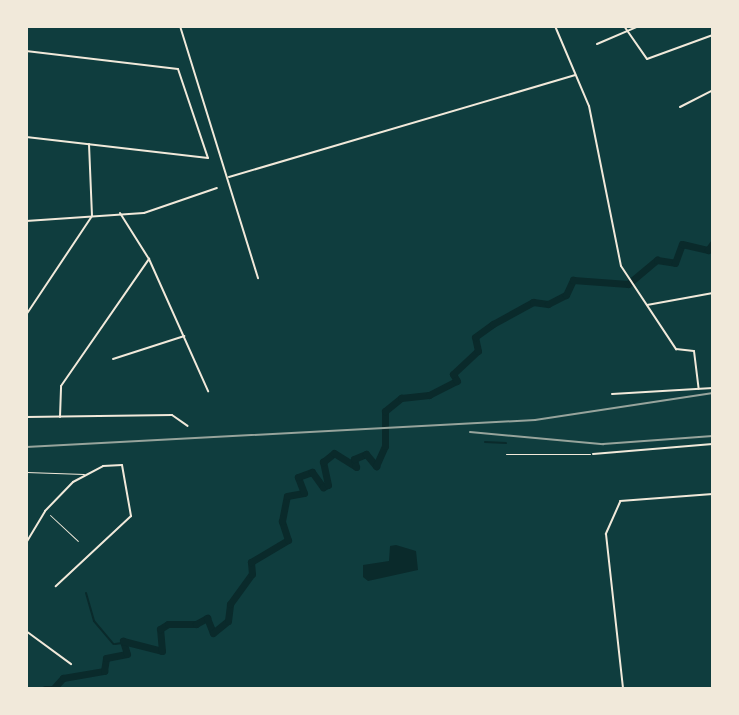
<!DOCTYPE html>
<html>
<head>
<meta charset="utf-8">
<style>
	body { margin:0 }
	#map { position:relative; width:739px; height:715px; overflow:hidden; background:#0f3d3e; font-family:Manrope,sans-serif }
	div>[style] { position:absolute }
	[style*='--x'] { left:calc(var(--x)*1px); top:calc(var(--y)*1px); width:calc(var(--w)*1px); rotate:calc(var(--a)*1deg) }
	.water>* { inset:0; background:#0a2a2b }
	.stream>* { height:2px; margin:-1px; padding:0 1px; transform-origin:1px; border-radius:1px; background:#0a2a2b }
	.river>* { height:7px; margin:-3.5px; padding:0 3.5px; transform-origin:3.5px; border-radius:3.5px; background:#0a2a2b }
	.path>* { height:1px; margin:-0.5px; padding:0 0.5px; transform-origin:0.5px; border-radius:0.5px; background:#f1e9da }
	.service>* { height:1px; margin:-0.5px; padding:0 0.5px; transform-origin:0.5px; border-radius:0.5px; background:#f1e9da }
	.minor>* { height:2px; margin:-1px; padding:0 1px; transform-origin:1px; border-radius:1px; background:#f1e9da }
	.tertiary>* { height:2px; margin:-1px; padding:0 1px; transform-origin:1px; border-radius:1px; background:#f1e9da }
	.rail>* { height:2px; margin:-1px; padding:0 1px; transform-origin:1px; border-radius:1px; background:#97a49c }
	span { translate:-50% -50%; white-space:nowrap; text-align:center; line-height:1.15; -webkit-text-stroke:8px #f1e9da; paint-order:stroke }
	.frame { position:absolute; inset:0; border:28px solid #f1e9da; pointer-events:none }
</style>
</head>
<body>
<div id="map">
	<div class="water">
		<div style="clip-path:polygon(396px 545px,416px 551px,418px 570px,368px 581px,363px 577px,363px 565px,389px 561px,390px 546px)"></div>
	</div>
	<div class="stream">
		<div style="--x:485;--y:442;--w:21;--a:3"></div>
		<div style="--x:86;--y:593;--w:29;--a:74"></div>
		<div style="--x:94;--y:621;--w:30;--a:50"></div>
		<div style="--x:115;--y:644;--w:7;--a:-8"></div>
	</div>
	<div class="river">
		<div style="--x:45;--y:689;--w:8;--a:0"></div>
		<div style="--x:53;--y:689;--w:15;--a:-48"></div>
		<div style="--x:63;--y:678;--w:42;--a:-9.7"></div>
		<div style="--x:104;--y:671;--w:13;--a:-81"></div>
		<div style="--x:106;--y:658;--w:21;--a:-11"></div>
		<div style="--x:127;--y:654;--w:14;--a:-107"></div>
		<div style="--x:123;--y:641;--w:40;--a:14.4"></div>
		<div style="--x:162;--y:651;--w:22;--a:-95"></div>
		<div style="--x:160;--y:629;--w:9;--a:-32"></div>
		<div style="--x:168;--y:624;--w:28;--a:0"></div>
		<div style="--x:196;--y:624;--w:13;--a:-29"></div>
		<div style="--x:207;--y:618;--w:16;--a:68"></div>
		<div style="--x:213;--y:633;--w:19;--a:-39"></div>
		<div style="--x:228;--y:621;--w:17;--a:-83"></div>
		<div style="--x:230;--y:604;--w:37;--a:-54"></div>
		<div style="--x:252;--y:574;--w:12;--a:-95"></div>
		<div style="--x:251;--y:562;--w:43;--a:-30.7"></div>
		<div style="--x:288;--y:540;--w:20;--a:-108"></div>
		<div style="--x:282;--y:521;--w:25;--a:-79"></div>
		<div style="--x:287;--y:496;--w:17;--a:-10"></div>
		<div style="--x:304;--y:493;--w:17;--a:-111"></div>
		<div style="--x:298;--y:477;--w:15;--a:-20"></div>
		<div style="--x:312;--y:472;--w:19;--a:54"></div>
		<div style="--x:323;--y:487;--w:5;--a:-22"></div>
		<div style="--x:328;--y:485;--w:24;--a:-102"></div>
		<div style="--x:323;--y:462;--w:14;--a:-39"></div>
		<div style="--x:334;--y:453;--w:26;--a:32"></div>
		<div style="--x:356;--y:467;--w:8;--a:-104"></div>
		<div style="--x:354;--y:459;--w:13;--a:-23"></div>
		<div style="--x:366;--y:454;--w:16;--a:50"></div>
		<div style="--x:376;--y:466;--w:22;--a:-66"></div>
		<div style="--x:385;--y:446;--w:35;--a:-90"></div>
		<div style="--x:385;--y:411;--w:21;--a:-39"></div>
		<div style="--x:401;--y:398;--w:28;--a:-6"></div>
		<div style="--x:429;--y:395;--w:31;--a:-27"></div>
		<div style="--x:457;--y:381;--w:8;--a:-120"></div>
		<div style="--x:453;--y:374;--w:34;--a:-43"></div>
		<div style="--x:478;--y:351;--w:14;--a:-102"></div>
		<div style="--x:475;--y:337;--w:22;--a:-36"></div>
		<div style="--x:493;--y:324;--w:46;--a:-28.8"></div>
		<div style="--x:533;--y:302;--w:15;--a:8"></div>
		<div style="--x:548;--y:304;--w:20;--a:-27"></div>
		<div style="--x:566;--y:295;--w:17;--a:-65"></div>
		<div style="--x:573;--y:280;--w:55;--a:4.2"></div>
		<div style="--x:628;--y:284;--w:38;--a:-40"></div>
		<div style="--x:657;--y:260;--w:18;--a:9"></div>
		<div style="--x:675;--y:263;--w:20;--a:-70"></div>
		<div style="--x:682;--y:244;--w:27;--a:13"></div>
		<div style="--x:708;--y:250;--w:9;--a:-54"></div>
	</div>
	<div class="path">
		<div style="--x:50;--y:515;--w:38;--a:43"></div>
	</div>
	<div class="service">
		<div style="--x:506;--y:454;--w:84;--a:0"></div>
		<div style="--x:26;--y:472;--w:58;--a:2"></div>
	</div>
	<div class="minor">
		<div style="--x:180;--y:26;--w:264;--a:72.8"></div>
		<div style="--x:555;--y:26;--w:87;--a:67"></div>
		<div style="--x:589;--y:106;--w:163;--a:78.7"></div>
		<div style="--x:621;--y:266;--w:100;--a:56.5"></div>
		<div style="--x:676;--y:349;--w:18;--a:6"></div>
		<div style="--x:694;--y:351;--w:38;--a:83"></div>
		<div style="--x:624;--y:26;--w:40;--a:55.1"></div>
		<div style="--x:647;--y:59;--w:70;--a:-20"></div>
		<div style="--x:597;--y:44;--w:46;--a:-23.2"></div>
		<div style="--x:26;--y:51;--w:153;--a:6.8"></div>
		<div style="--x:178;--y:69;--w:94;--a:71.4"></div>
		<div style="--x:208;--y:158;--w:183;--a:-173.4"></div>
		<div style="--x:680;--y:107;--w:37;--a:-27"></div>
		<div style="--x:229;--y:177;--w:361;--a:-16.4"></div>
		<div style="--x:120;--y:213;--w:54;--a:57.8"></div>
		<div style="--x:149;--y:259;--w:145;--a:65.9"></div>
		<div style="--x:26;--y:221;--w:118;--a:-3.9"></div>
		<div style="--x:144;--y:213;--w:77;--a:-18.9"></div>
		<div style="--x:647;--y:305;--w:67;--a:-10.3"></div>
		<div style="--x:26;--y:315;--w:119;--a:-56.3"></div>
		<div style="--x:92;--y:216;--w:72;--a:-92.4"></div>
		<div style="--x:113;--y:359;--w:75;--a:-17.9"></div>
		<div style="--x:612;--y:394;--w:101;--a:-3.4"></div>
		<div style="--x:26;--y:417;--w:146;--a:-0.8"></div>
		<div style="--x:172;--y:415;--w:19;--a:35"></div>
		<div style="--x:60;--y:417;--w:31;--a:-88"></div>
		<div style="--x:61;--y:386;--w:155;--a:-55.3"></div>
		<div style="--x:593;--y:454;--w:120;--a:-4.8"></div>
		<div style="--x:620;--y:502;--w:35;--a:114"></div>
		<div style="--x:606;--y:534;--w:156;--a:83.7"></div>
		<div style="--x:26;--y:543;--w:37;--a:-59"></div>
		<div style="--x:45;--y:511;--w:40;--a:-46"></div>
		<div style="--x:73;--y:482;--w:34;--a:-28"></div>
		<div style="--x:103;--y:466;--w:19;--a:-3"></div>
		<div style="--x:122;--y:465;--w:52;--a:80"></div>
		<div style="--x:131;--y:516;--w:103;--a:137"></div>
		<div style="--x:26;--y:631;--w:56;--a:36.3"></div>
	</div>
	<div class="tertiary">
		<div style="--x:620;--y:501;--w:93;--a:-4.3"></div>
	</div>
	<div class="rail">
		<div style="--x:470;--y:432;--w:134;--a:5.2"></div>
		<div style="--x:603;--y:444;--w:110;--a:-4.2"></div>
		<div style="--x:26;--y:447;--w:510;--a:-3.04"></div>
		<div style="--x:535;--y:420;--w:180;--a:-8.6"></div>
	</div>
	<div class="frame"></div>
</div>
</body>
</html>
